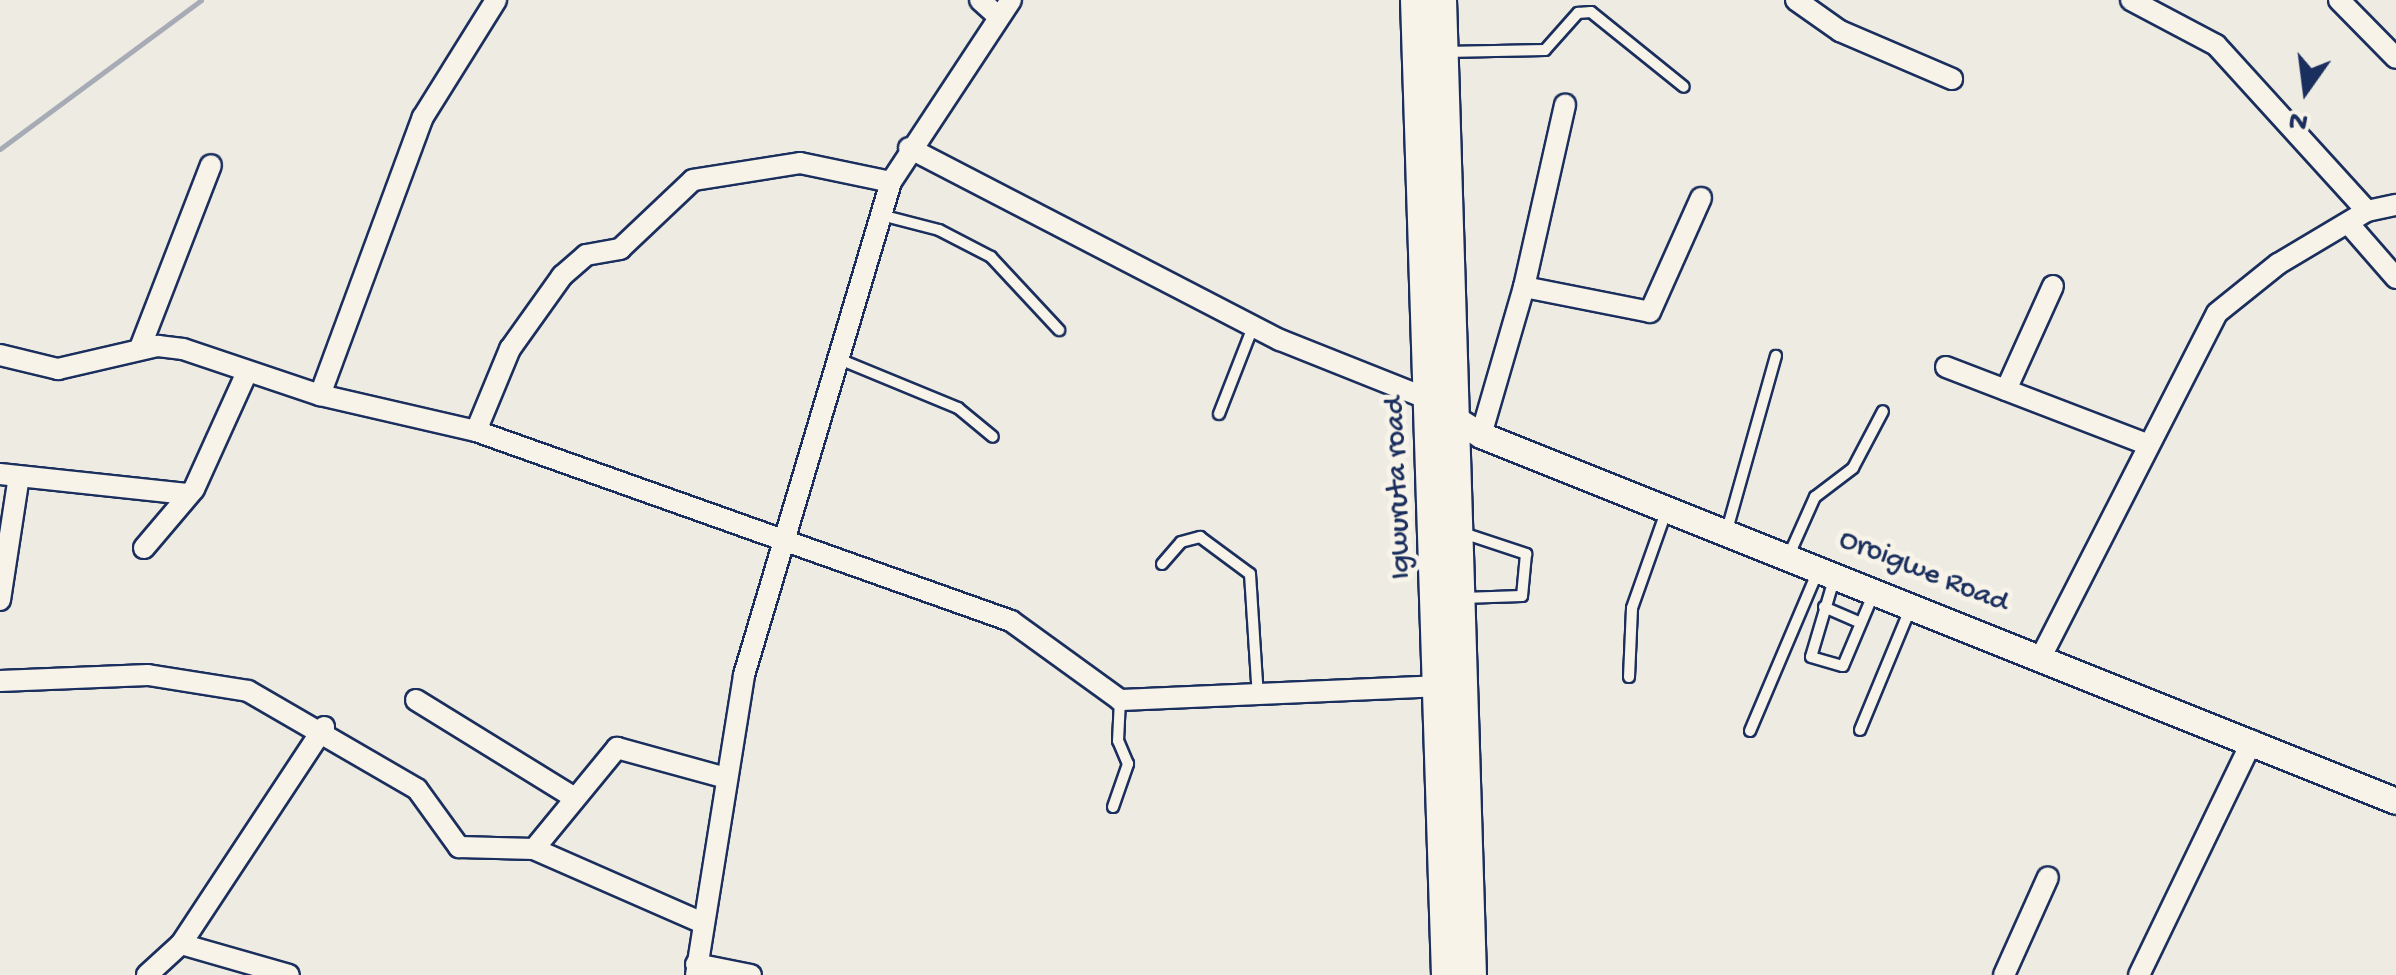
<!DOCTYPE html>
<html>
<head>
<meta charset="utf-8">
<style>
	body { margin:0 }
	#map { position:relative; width:2396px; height:975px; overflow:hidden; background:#eeebe2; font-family:"Gochi Hand",sans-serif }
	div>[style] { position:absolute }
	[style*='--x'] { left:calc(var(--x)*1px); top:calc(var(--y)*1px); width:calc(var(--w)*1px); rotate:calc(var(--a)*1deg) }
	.stream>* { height:5px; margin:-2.5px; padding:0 2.5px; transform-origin:2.5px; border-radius:2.5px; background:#a6abb5 }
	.roads { filter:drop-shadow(2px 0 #1b2f5e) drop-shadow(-2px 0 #1b2f5e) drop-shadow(0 2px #1b2f5e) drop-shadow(0 -2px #1b2f5e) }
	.service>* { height:10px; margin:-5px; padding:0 5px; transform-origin:5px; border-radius:5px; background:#f7f3e8 }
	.minor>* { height:20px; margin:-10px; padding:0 10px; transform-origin:10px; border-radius:10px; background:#f7f3e8 }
	.tertiary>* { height:25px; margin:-12.5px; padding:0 12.5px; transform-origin:12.5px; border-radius:12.5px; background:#f7f3e8 }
	.secondary>* { height:28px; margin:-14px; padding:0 14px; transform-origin:14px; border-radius:14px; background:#f7f3e8 }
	span { translate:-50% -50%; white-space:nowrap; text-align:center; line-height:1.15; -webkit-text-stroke:10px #f7f3e8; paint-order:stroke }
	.street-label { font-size:30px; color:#1b2f5e }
	.north { position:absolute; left:2256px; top:40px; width:100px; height:100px; -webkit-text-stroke:8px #f7f3e8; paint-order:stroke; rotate:194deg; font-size:28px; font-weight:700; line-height:40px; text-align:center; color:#1b2f5e }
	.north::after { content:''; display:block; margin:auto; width:35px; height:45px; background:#1b2f5e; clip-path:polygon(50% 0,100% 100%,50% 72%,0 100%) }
</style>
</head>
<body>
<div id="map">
	<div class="stream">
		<div style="--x:0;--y:149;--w:250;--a:-36.5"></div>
	</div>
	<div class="roads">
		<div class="service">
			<div style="--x:1445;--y:52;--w:100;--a:-1.1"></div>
			<div style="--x:1545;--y:50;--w:50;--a:-48.3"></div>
			<div style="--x:1578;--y:13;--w:13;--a:-4"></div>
			<div style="--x:1591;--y:12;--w:119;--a:38.9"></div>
			<div style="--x:881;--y:215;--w:60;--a:14.5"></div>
			<div style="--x:939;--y:230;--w:59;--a:27.4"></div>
			<div style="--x:991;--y:257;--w:100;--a:47"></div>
			<div style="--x:839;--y:359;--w:129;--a:22.4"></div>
			<div style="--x:958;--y:408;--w:45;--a:39.6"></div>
			<div style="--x:1219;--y:414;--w:93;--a:-68.7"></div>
			<div style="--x:1727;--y:530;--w:181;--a:-74.3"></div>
			<div style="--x:1460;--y:532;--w:70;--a:18.4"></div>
			<div style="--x:1526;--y:554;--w:42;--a:95.4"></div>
			<div style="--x:1522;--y:596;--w:60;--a:178.1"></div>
			<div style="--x:1789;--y:555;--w:64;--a:-65.9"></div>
			<div style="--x:1815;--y:497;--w:48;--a:-37.3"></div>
			<div style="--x:1853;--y:468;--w:64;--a:-62.2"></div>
			<div style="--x:1162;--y:564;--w:29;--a:-49"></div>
			<div style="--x:1181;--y:542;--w:20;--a:-15"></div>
			<div style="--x:1200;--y:537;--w:62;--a:36.5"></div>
			<div style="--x:1250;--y:574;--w:123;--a:86.3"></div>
			<div style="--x:1835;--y:576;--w:84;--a:106.5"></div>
			<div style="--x:1811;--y:657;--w:33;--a:16"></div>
			<div style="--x:1843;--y:666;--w:77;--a:-67.1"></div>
			<div style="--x:1824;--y:607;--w:40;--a:23.4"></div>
			<div style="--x:1629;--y:677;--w:69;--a:-87.5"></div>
			<div style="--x:1632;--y:608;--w:105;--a:-70.5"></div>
			<div style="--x:1860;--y:730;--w:131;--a:-67.5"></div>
			<div style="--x:1750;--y:731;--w:172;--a:-67"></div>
			<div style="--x:1113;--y:807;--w:46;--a:-70.8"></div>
			<div style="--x:1128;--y:764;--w:25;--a:-113"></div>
			<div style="--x:1118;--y:741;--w:41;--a:-87.2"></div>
		</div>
		<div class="minor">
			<div style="--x:980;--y:0;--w:24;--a:42"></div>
			<div style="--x:1796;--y:0;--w:54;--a:35.2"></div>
			<div style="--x:1840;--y:31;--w:122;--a:23.2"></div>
			<div style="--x:2131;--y:0;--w:96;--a:27.9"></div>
			<div style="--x:2216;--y:45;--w:224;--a:47.7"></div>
			<div style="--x:2339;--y:0;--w:81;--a:45.5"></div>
			<div style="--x:909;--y:148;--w:418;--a:27.4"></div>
			<div style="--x:1280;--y:340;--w:162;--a:21.7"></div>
			<div style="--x:2348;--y:223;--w:73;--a:48.9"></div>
			<div style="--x:1524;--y:287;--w:187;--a:-77.3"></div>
			<div style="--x:140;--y:348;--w:196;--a:-68.8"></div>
			<div style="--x:0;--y:355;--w:60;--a:13.6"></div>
			<div style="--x:58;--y:369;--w:103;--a:-13"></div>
			<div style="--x:158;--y:346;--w:25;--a:7"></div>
			<div style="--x:183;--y:349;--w:145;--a:18.6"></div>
			<div style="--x:320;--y:395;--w:160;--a:13"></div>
			<div style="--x:476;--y:431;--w:568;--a:19.55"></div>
			<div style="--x:1011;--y:621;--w:135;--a:35.9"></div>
			<div style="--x:1120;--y:700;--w:318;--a:-2.5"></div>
			<div style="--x:1946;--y:367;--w:215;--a:21"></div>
			<div style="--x:2006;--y:390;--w:114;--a:-65.7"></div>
			<div style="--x:320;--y:395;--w:296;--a:-69.7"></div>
			<div style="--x:423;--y:117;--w:138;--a:-58"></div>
			<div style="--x:476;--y:431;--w:89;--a:-67.5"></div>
			<div style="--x:510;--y:349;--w:90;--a:-54.5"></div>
			<div style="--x:562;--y:276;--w:32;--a:-41"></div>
			<div style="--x:586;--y:255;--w:35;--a:-10"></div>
			<div style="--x:620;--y:249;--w:100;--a:-43.4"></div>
			<div style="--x:693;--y:180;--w:108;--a:-9"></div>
			<div style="--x:800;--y:163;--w:93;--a:11.8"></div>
			<div style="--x:1481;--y:435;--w:154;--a:-73.8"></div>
			<div style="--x:1524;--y:287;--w:128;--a:11.2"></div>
			<div style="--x:1650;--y:312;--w:125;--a:-65.9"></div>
			<div style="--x:0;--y:474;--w:188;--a:6.1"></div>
			<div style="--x:144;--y:548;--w:77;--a:-49.7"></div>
			<div style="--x:194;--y:489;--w:128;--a:-65.6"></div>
			<div style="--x:0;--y:600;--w:125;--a:-81.3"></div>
			<div style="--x:2042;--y:655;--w:384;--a:-62.9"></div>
			<div style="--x:2217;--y:313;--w:78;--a:-38.8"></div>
			<div style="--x:2278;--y:264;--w:104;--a:-30.8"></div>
			<div style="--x:2367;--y:211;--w:30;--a:-12"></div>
			<div style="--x:0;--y:681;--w:148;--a:-2.3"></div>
			<div style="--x:148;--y:675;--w:101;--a:9.1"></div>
			<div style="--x:248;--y:691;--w:195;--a:30.1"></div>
			<div style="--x:417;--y:789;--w:72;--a:54.1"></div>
			<div style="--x:459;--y:847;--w:75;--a:1.5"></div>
			<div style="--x:534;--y:849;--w:179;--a:23.7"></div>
			<div style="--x:416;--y:700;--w:181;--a:31.7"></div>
			<div style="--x:534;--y:849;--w:131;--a:-50.6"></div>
			<div style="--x:617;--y:748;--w:109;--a:15.4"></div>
			<div style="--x:181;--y:944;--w:112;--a:16"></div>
			<div style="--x:696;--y:964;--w:56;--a:11.3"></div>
			<div style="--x:147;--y:975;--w:46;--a:-42.4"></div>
			<div style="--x:181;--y:944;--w:260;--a:-56.6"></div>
			<div style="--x:696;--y:975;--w:304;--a:-80.9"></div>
			<div style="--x:744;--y:675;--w:514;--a:-73.4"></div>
			<div style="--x:891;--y:182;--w:218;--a:-56.6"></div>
			<div style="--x:2004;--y:975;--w:107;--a:-65.8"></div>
			<div style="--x:2139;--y:975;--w:260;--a:-64.2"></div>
		</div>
		<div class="tertiary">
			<div style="--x:1444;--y:412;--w:44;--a:31.9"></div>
			<div style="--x:1481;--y:435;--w:985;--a:21.8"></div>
		</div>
		<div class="secondary">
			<div style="--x:1415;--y:0;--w:975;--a:88.18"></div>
			<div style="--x:1442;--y:0;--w:975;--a:88.24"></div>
		</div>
	</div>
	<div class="street-label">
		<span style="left:1400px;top:488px;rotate:-92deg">Igwuruta road</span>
		<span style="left:1923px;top:573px;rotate:22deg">Oroigwe Road</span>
	</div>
	<div class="north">N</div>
</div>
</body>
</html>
